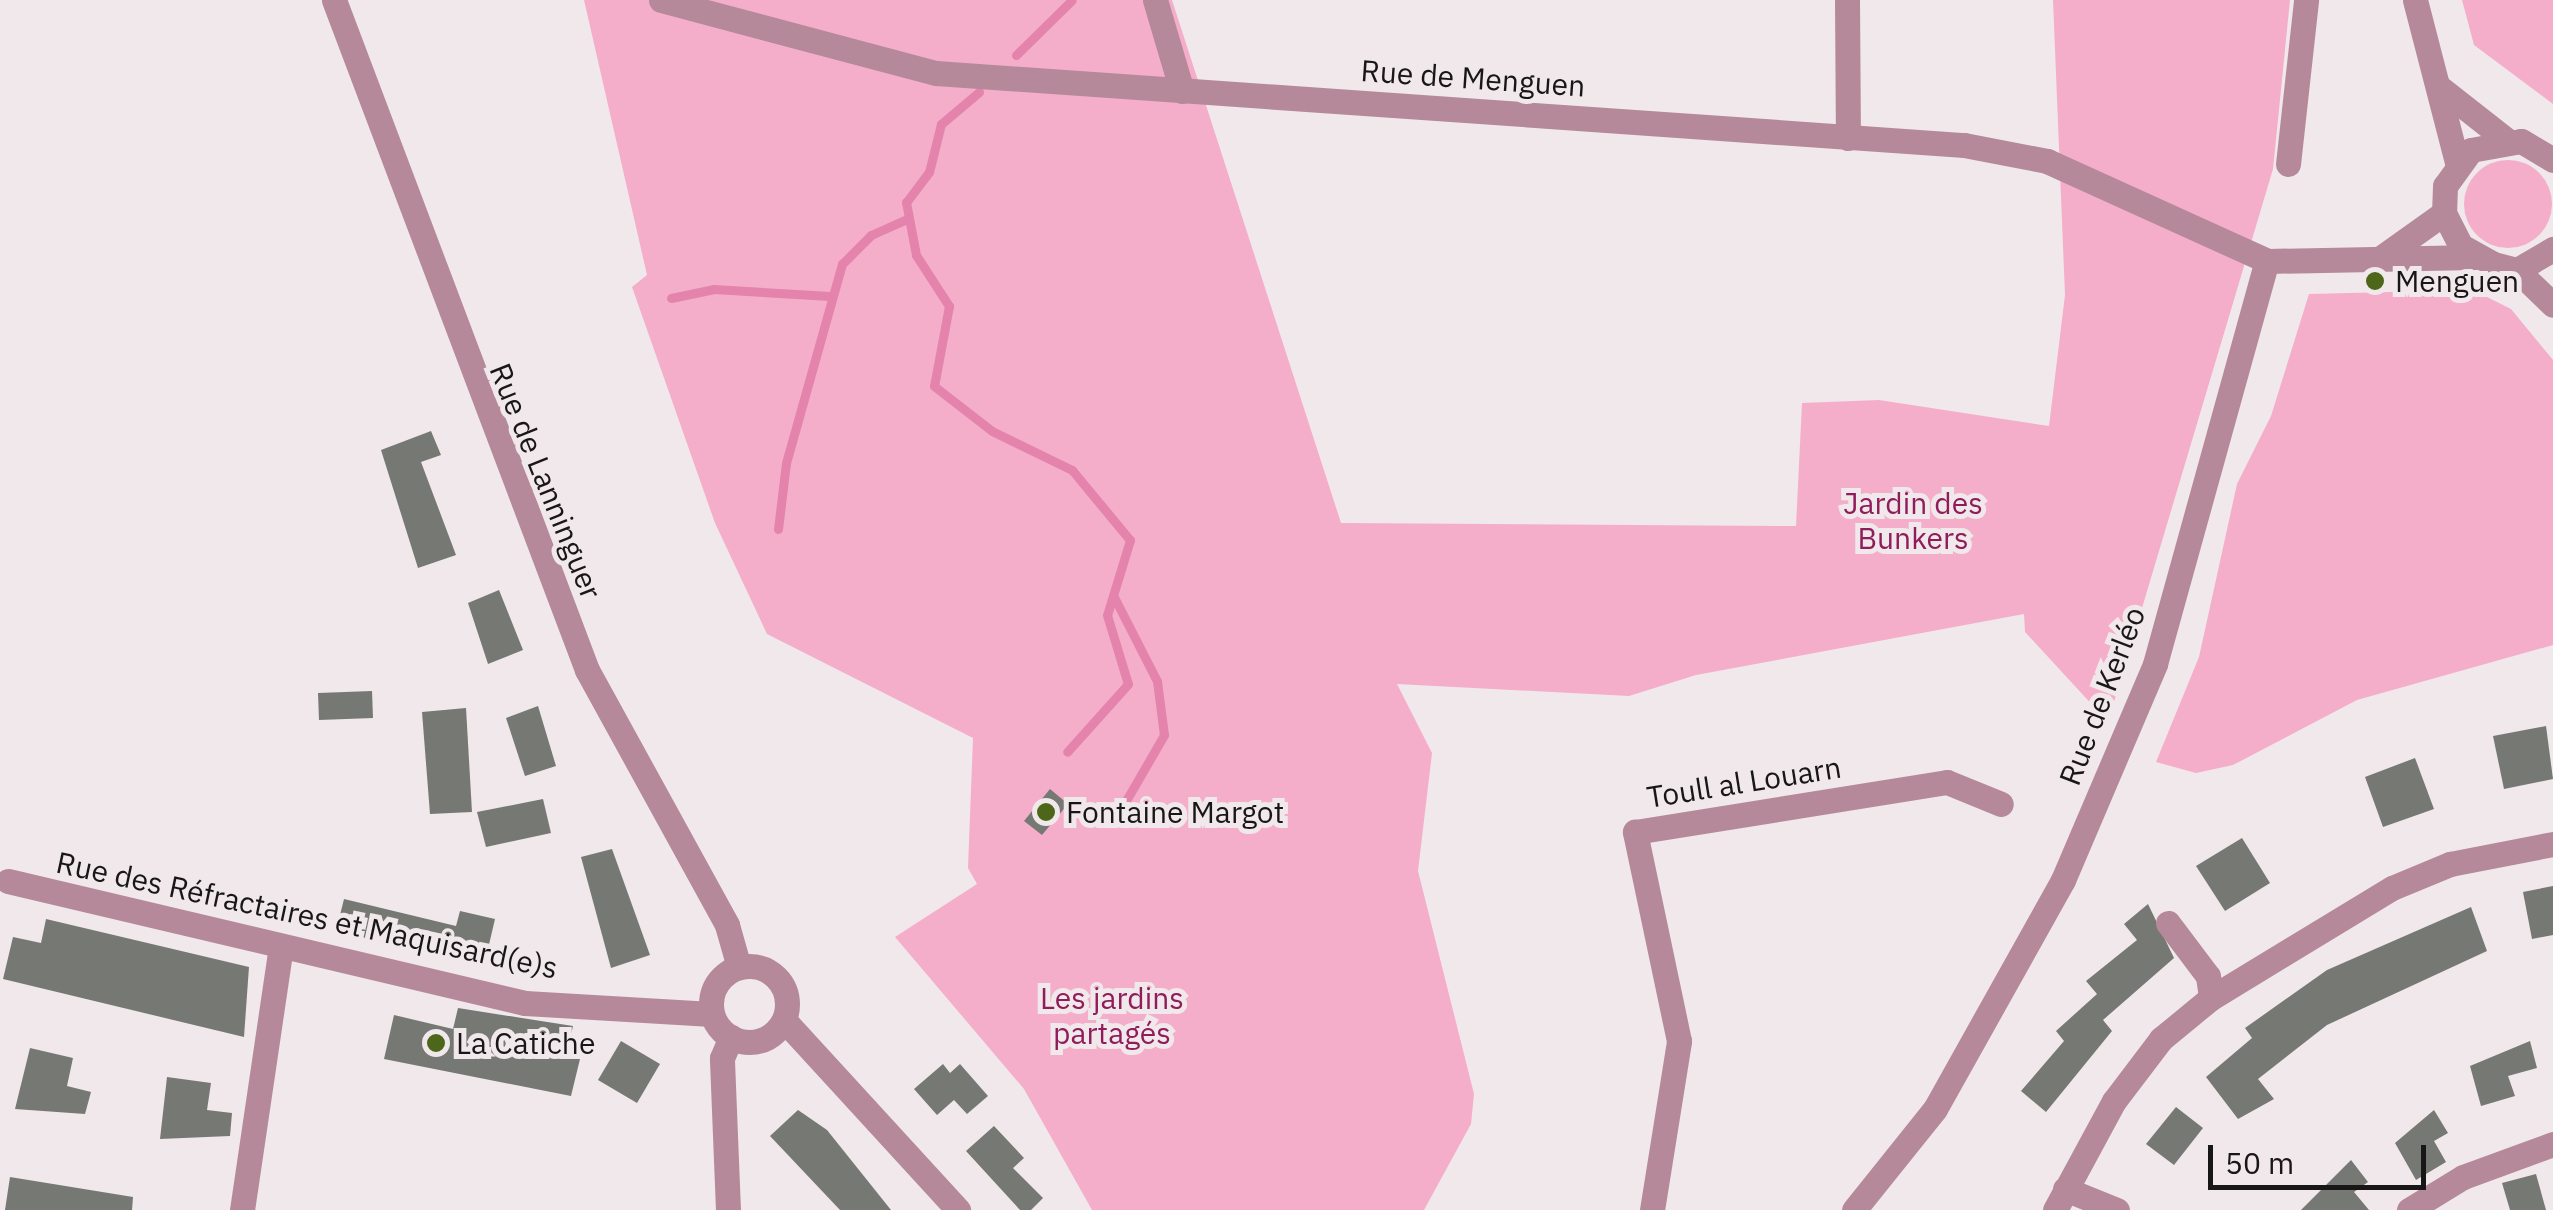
<!DOCTYPE html>
<html>
<head>
<meta charset="utf-8">
<style>
	body { margin:0 }
	#map { position:relative; width:2553px; height:1210px; overflow:hidden; background:#f0e8eb; font-family:"IBM Plex Sans",sans-serif }
	div>[style] { position:absolute }
	[style*='--x'] { left:calc(var(--x)*1px); top:calc(var(--y)*1px); width:calc(var(--w)*1px); rotate:calc(var(--a)*1deg) }
	.green>* { inset:0; background:#f4aeca }
	.round { border-radius:50% }
	.stream>* { height:9px; margin:-4.5px; padding:0 4.5px; transform-origin:4.5px; border-radius:4.5px; background:#e483ac }
	.building>* { inset:0; background:#767873 }
	.minor>* { height:25px; margin:-12.5px; padding:0 12.5px; transform-origin:12.5px; border-radius:12.5px; background:#b58999 }
	.minor>.ring { margin:-12.5px; padding:0; box-sizing:content-box; background:none; border:25px solid #b58999; border-radius:50% }
	.dots>* { width:28px; height:28px; translate:-50% -50%; box-sizing:border-box; border:5px solid #f0e8eb; border-radius:50% }
	span { translate:-50% -50%; white-space:nowrap; text-align:center; line-height:1.15; -webkit-text-stroke:10px #f0e8eb; paint-order:stroke }
	.street-label { font-size:30px; color:#191617 }
	.poi-label { font-size:30px; color:#191617 }
	.left { translate:0 -50%; text-align:left }
	.park-label { font-size:30px; color:#901c59 }
	.scale { position:absolute; left:2208px; top:1145px; width:218px; height:45px; box-sizing:border-box; border:5px solid #191617; border-top:0; padding-left:12px; font-size:30px; line-height:35px; white-space:nowrap; color:#191617; -webkit-text-stroke:8px #f0e8eb; paint-order:stroke }
</style>
</head>
<body>
<div id="map">
	<div class="green">
		<div style="clip-path:polygon(584px 0,1172px 0,1341px 523px,1796px 526px,1802px 403px,1879px 400px,2049px 426px,2065px 295px,2053px 0,2290px 0,2273px 169px,2108px 722px,2025px 632px,2024px 614px,1696px 675px,1629px 696px,1397px 684px,1432px 753px,1418px 871px,1474px 1094px,1471px 1124px,1424px 1210px,1092px 1210px,1024px 1089px,895px 937px,977px 884px,968px 868px,973px 738px,767px 634px,715px 523px,632px 287px,647px 275px)"></div>
		<div style="clip-path:polygon(2462px 0,2553px 0,2553px 104px,2474px 45px)"></div>
		<div class="round" style="left:2464px;top:160px;width:88px;height:88px"></div>
		<div style="clip-path:polygon(2473px 290px,2511px 309px,2553px 360px,2553px 645px,2357px 700px,2233px 765px,2196px 773px,2156px 762px,2199px 657px,2237px 484px,2271px 416px,2309px 294px)"></div>
	</div>
	<div class="stream">
		<div style="--x:1016;--y:55;--w:78;--a:-44.5"></div>
		<div style="--x:979;--y:92;--w:50;--a:139.9"></div>
		<div style="--x:941;--y:124;--w:49;--a:104"></div>
		<div style="--x:929;--y:172;--w:38;--a:127"></div>
		<div style="--x:906;--y:202;--w:54;--a:79.3"></div>
		<div style="--x:916;--y:255;--w:61;--a:57.1"></div>
		<div style="--x:949;--y:306;--w:81;--a:100.6"></div>
		<div style="--x:934;--y:386;--w:73;--a:37.8"></div>
		<div style="--x:992;--y:431;--w:89;--a:26"></div>
		<div style="--x:1072;--y:470;--w:91;--a:50.4"></div>
		<div style="--x:1130;--y:540;--w:78;--a:107"></div>
		<div style="--x:1107;--y:615;--w:72;--a:73.1"></div>
		<div style="--x:1128;--y:684;--w:91;--a:131.9"></div>
		<div style="--x:671;--y:298;--w:44;--a:-11.8"></div>
		<div style="--x:714;--y:289;--w:116;--a:3.5"></div>
		<div style="--x:778;--y:529;--w:66;--a:-83.1"></div>
		<div style="--x:786;--y:463;--w:207;--a:-74.3"></div>
		<div style="--x:842;--y:264;--w:41;--a:-45"></div>
		<div style="--x:871;--y:235;--w:39;--a:-24"></div>
		<div style="--x:1114;--y:597;--w:94;--a:62.9"></div>
		<div style="--x:1157;--y:681;--w:54;--a:82.6"></div>
		<div style="--x:1164;--y:735;--w:88;--a:120.1"></div>
	</div>
	<div class="building">
		<div style="clip-path:polygon(431px 431px,441px 455px,421px 462px,456px 555px,418px 568px,381px 450px)"></div>
		<div style="clip-path:polygon(499px 590px,523px 650px,488px 664px,468px 603px)"></div>
		<div style="clip-path:polygon(372px 691px,373px 718px,319px 720px,318px 693px)"></div>
		<div style="clip-path:polygon(538px 706px,556px 766px,525px 776px,506px 718px)"></div>
		<div style="clip-path:polygon(466px 708px,472px 812px,430px 814px,422px 712px)"></div>
		<div style="clip-path:polygon(2546px 726px,2553px 779px,2504px 789px,2493px 736px)"></div>
		<div style="clip-path:polygon(2415px 758px,2434px 809px,2383px 827px,2365px 777px)"></div>
		<div style="clip-path:polygon(1050px 789px,1068px 804px,1042px 835px,1024px 821px)"></div>
		<div style="clip-path:polygon(543px 799px,551px 833px,486px 847px,477px 812px)"></div>
		<div style="clip-path:polygon(2242px 838px,2270px 883px,2225px 911px,2196px 866px)"></div>
		<div style="clip-path:polygon(612px 849px,650px 955px,611px 968px,581px 857px)"></div>
		<div style="clip-path:polygon(2553px 886px,2553px 935px,2532px 939px,2523px 892px)"></div>
		<div style="clip-path:polygon(344px 899px,456px 926px,460px 911px,495px 919px,484px 966px,336px 931px)"></div>
		<div style="clip-path:polygon(2148px 904px,2174px 958px,2103px 1020px,2112px 1031px,2046px 1112px,2021px 1091px,2064px 1041px,2056px 1031px,2097px 994px,2086px 981px,2137px 940px,2124px 924px)"></div>
		<div style="clip-path:polygon(2471px 907px,2487px 951px,2327px 1025px,2258px 1079px,2274px 1099px,2238px 1119px,2206px 1077px,2252px 1038px,2245px 1028px,2327px 970px)"></div>
		<div style="clip-path:polygon(46px 919px,249px 967px,244px 1037px,3px 979px,13px 937px,41px 943px)"></div>
		<div style="clip-path:polygon(458px 1008px,573px 1026px,566px 1056px,580px 1059px,571px 1096px,384px 1059px,394px 1015px,453px 1029px)"></div>
		<div style="clip-path:polygon(621px 1041px,660px 1064px,637px 1103px,598px 1080px)"></div>
		<div style="clip-path:polygon(2530px 1041px,2537px 1068px,2508px 1076px,2515px 1096px,2481px 1106px,2470px 1066px)"></div>
		<div style="clip-path:polygon(30px 1048px,73px 1058px,67px 1086px,91px 1092px,85px 1114px,15px 1109px)"></div>
		<div style="clip-path:polygon(943px 1064px,950px 1073px,960px 1064px,988px 1096px,967px 1114px,954px 1100px,937px 1115px,914px 1089px)"></div>
		<div style="clip-path:polygon(167px 1077px,211px 1083px,207px 1110px,232px 1113px,230px 1136px,160px 1139px)"></div>
		<div style="clip-path:polygon(2176px 1107px,2203px 1128px,2174px 1165px,2146px 1144px)"></div>
		<div style="clip-path:polygon(798px 1110px,827px 1130px,891px 1210px,840px 1210px,770px 1136px)"></div>
		<div style="clip-path:polygon(2434px 1110px,2448px 1133px,2434px 1141px,2446px 1162px,2416px 1180px,2395px 1143px)"></div>
		<div style="clip-path:polygon(994px 1126px,1024px 1158px,1013px 1168px,1043px 1198px,1031px 1210px,1020px 1210px,966px 1151px)"></div>
		<div style="clip-path:polygon(2351px 1160px,2368px 1182px,2354px 1192px,2369px 1210px,2301px 1210px)"></div>
		<div style="clip-path:polygon(2536px 1174px,2546px 1210px,2510px 1210px,2502px 1183px)"></div>
		<div style="clip-path:polygon(10px 1177px,133px 1197px,132px 1210px,5px 1210px)"></div>
	</div>
	<div class="minor">
		<div style="--x:334;--y:0;--w:716;--a:69.31"></div>
		<div style="--x:587;--y:670;--w:291;--a:61.2"></div>
		<div style="--x:727;--y:925;--w:44;--a:74.1"></div>
		<div style="--x:661;--y:0;--w:285;--a:14.9"></div>
		<div style="--x:936;--y:73;--w:1031;--a:4.01"></div>
		<div style="--x:1964;--y:145;--w:85;--a:10.9"></div>
		<div style="--x:2047;--y:161;--w:242;--a:24.4"></div>
		<div style="--x:2267;--y:261;--w:208;--a:-1.1"></div>
		<div style="--x:1155;--y:0;--w:95;--a:73.5"></div>
		<div style="--x:1847;--y:0;--w:138;--a:89.6"></div>
		<div style="--x:2415;--y:0;--w:167;--a:75.5"></div>
		<div style="--x:2439;--y:87;--w:84;--a:38.2"></div>
		<div style="--x:2553;--y:160;--w:37;--a:-149"></div>
		<div style="--x:2521;--y:141;--w:51;--a:169.8"></div>
		<div style="--x:2471;--y:150;--w:44;--a:125.8"></div>
		<div style="--x:2445;--y:186;--w:27;--a:92"></div>
		<div style="--x:2444;--y:213;--w:37;--a:63"></div>
		<div style="--x:2461;--y:246;--w:37;--a:29"></div>
		<div style="--x:2493;--y:264;--w:25;--a:14"></div>
		<div style="--x:2517;--y:270;--w:42;--a:-30.3"></div>
		<div style="--x:2288;--y:164;--w:165;--a:-83.7"></div>
		<div style="--x:2378;--y:260;--w:81;--a:-35.5"></div>
		<div style="--x:2517;--y:270;--w:50;--a:44.2"></div>
		<div style="--x:8;--y:881;--w:531;--a:13.28"></div>
		<div style="--x:525;--y:1003;--w:187;--a:3.4"></div>
		<div style="--x:2168;--y:923;--w:66;--a:53"></div>
		<div style="--x:2208;--y:976;--w:22;--a:82"></div>
		<div class="ring" style="left:711px;top:966px;width:51px;height:51px"></div>
		<div style="--x:784;--y:1020;--w:258;--a:47.5"></div>
		<div style="--x:2065;--y:1189;--w:56;--a:22"></div>
		<div style="--x:242;--y:1210;--w:267;--a:-81.6"></div>
		<div style="--x:728;--y:1210;--w:152;--a:-92.3"></div>
		<div style="--x:722;--y:1058;--w:23;--a:-67"></div>
		<div style="--x:1652;--y:1210;--w:171;--a:-80.9"></div>
		<div style="--x:1679;--y:1041;--w:214;--a:-101.9"></div>
		<div style="--x:1635;--y:832;--w:316;--a:-9.1"></div>
		<div style="--x:1947;--y:782;--w:58;--a:22.2"></div>
		<div style="--x:1854;--y:1210;--w:129;--a:-51.3"></div>
		<div style="--x:1935;--y:1109;--w:262;--a:-60.8"></div>
		<div style="--x:2063;--y:880;--w:235;--a:-66.9"></div>
		<div style="--x:2155;--y:664;--w:418;--a:-74.5"></div>
		<div style="--x:2055;--y:1210;--w:124;--a:-61.6"></div>
		<div style="--x:2114;--y:1101;--w:78;--a:-52.8"></div>
		<div style="--x:2161;--y:1039;--w:65;--a:-39.4"></div>
		<div style="--x:2211;--y:998;--w:212;--a:-31.3"></div>
		<div style="--x:2392;--y:888;--w:63;--a:-22.5"></div>
		<div style="--x:2450;--y:864;--w:105;--a:-11"></div>
		<div style="--x:2409;--y:1210;--w:63;--a:-31.4"></div>
		<div style="--x:2463;--y:1177;--w:96;--a:-20.1"></div>
	</div>
	<div class="dots">
		<div style="left:2375px;top:281px;background:#4c6719"></div>
		<div style="left:1046px;top:812px;background:#4c6719"></div>
		<div style="left:436px;top:1043px;background:#4c6719"></div>
	</div>
	<div class="street-label">
		<span style="left:1473px;top:78px;rotate:4deg">Rue de Menguen</span>
		<span style="left:546px;top:481px;rotate:68deg">Rue de Lanninguer</span>
		<span style="left:2102px;top:696px;rotate:-69deg">Rue de Kerléo</span>
		<span style="left:1744px;top:782px;rotate:-9deg">Toull al Louarn</span>
		<span style="left:307px;top:915px;rotate:12deg">Rue des Réfractaires et Maquisard(e)s</span>
	</div>
	<div class="poi-label">
		<span class="left" style="left:2395px;top:281px">Menguen</span>
		<span class="left" style="left:1066px;top:812px">Fontaine Margot</span>
		<span class="left" style="left:456px;top:1043px">La Catiche</span>
	</div>
	<div class="park-label">
		<span style="left:1913px;top:520px">Jardin des<br>Bunkers</span>
		<span style="left:1112px;top:1015px">Les jardins<br>partagés</span>
	</div>
	<div class="scale">50 m</div>
</div>
</body>
</html>
